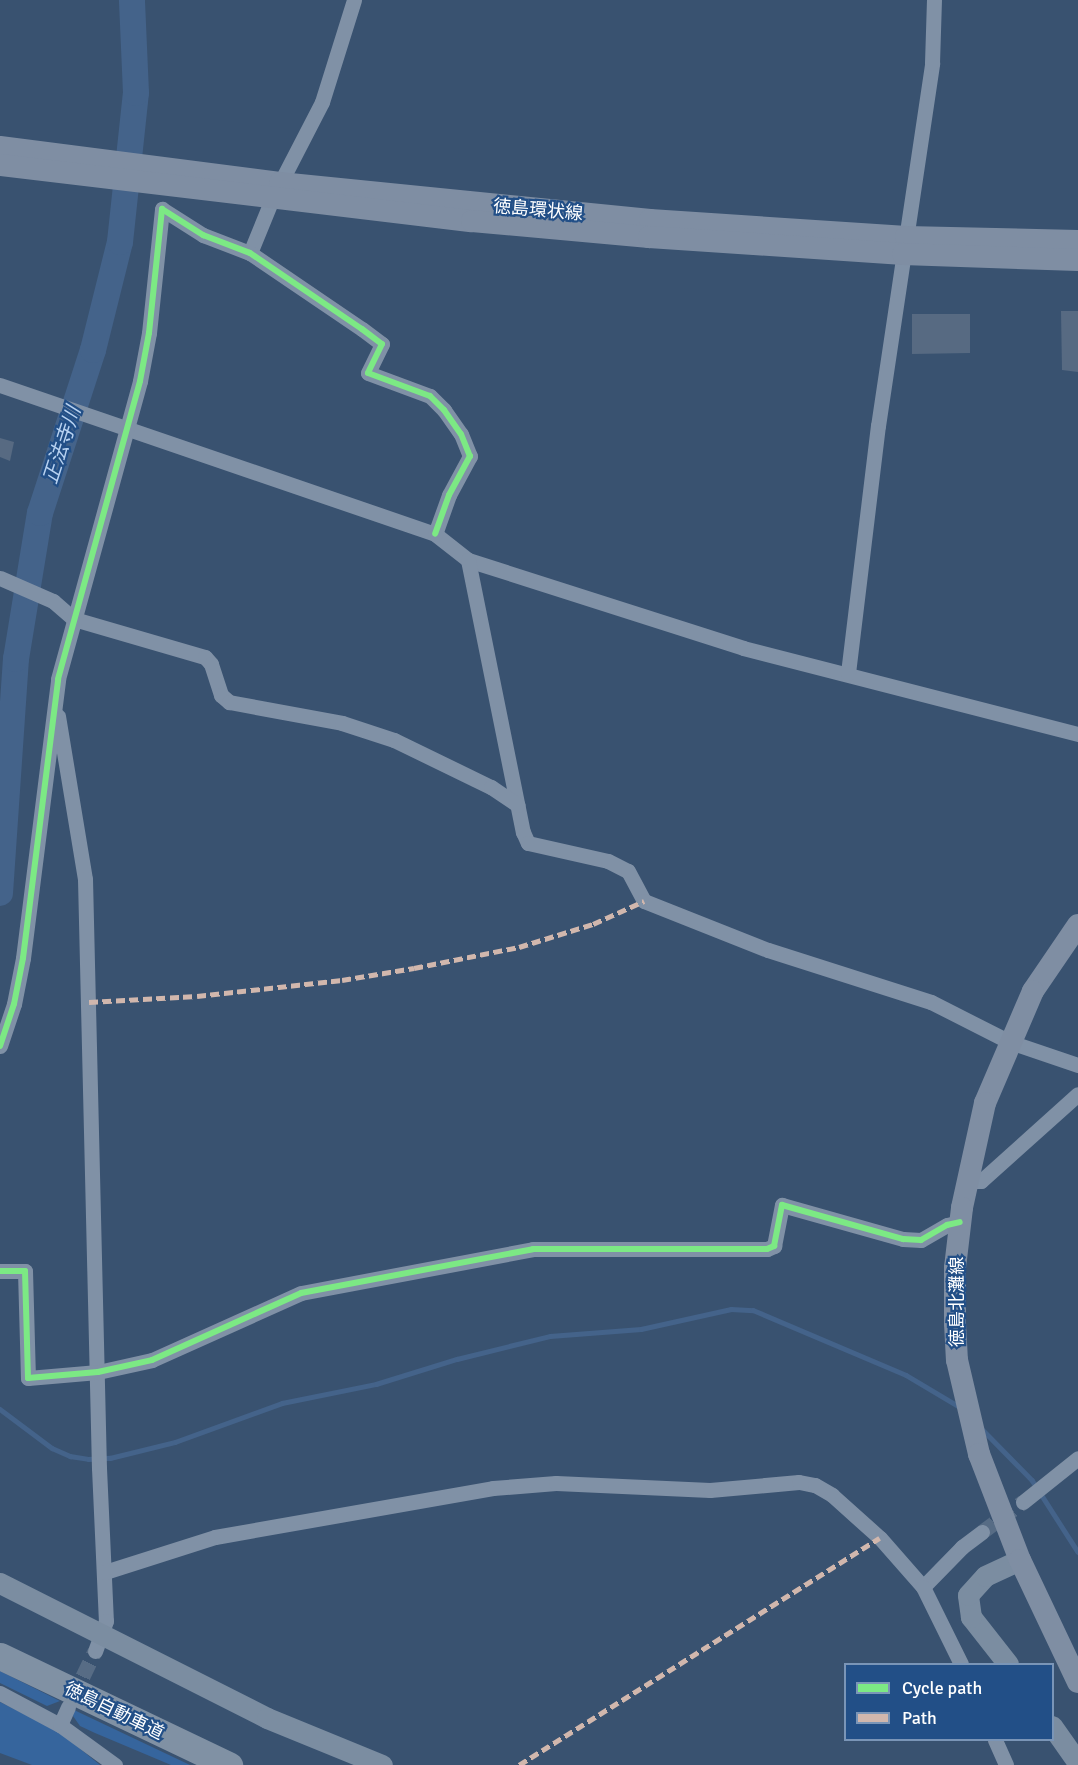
<!DOCTYPE html>
<html>
<head>
<meta charset="utf-8">
<style>
	body { margin:0 }
	#map { position:relative; width:1078px; height:1765px; overflow:hidden; background:#395270; font-family:Signika,"Noto Sans JP",sans-serif }
	div>[style] { position:absolute }
	[style*='--x'] { left:calc(var(--x)*1px); top:calc(var(--y)*1px); width:calc(var(--w)*1px); rotate:calc(var(--a)*1deg) }
	.green>* { inset:0; background:#36659d }
	.stream>* { height:4.5px; margin:-2.25px; padding:0 2.25px; transform-origin:2.25px; border-radius:2.25px; background:#44638a }
	.river>* { height:26px; margin:-13px; padding:0 13px; transform-origin:13px; border-radius:13px; background:#44638a }
	.building>* { inset:0; background:#576a82 }
	.street-tunnel>* { height:15px; margin-top:-7.5px; transform-origin:0; background:repeating-linear-gradient(90deg,#576c85 0 15px,transparent 0 23px) }
	.street>* { height:15px; margin:-7.5px; padding:0 7.5px; transform-origin:7.5px; border-radius:7.5px; background:#8091a6 }
	.secondary>* { height:21px; margin:-10.5px; padding:0 10.5px; transform-origin:10.5px; border-radius:10.5px; background:#7b8da1 }
	.primary>* { height:22px; margin:-11px; padding:0 11px; transform-origin:11px; border-radius:11px; background:#7f8ea3 }
	.highway>* { height:27px; margin:-13.5px; padding:0 13.5px; transform-origin:13.5px; border-radius:13.5px; background:#8091a4 }
	.quiet>* { height:4.5px; margin-top:-2.25px; transform-origin:0; background:repeating-linear-gradient(90deg,#d1b7ad 0 9px,transparent 0 13.5px) }
	.cycleway>* { height:6px; margin:-3px; padding:0 3px; transform-origin:3px; border-radius:3px; background:#7ce984 }
	span { translate:-50% -50%; white-space:nowrap; text-align:center; line-height:1.15; -webkit-text-stroke:4.5px #224f87; paint-order:stroke }
	.street-label { font-size:18px; color:#fff }
	.water-label { font-size:20px; color:#b8d2f1; font-style:italic }
	.legend { position:absolute; left:844px; top:1663px; width:210px; height:78px; box-sizing:border-box; background:#224f87; border:2px solid #7a95b7; margin:0; padding:8px 10px; list-style:none; font-size:18px; color:#fff }
	.legend li { display:flex; align-items:center; gap:12px; height:30px }
	.legend b { width:30px; border:2px solid #7a95b7 }
</style>
</head>
<body>
<div id="map">
	<div class="green">
		<div style="clip-path:polygon(0 1671px,60px 1701px,47px 1706px,0 1683px)"></div>
		<div style="clip-path:polygon(0 1702px,57px 1730px,100px 1765px,32px 1765px,0 1753px)"></div>
		<div style="clip-path:polygon(74px 1710px,190px 1765px,171px 1765px,95px 1733px,80px 1726px,73px 1716px)"></div>
	</div>
	<div class="stream">
		<div style="--x:0;--y:1409;--w:65;--a:36.9"></div>
		<div style="--x:52;--y:1448;--w:20;--a:24"></div>
		<div style="--x:70;--y:1456;--w:18;--a:9"></div>
		<div style="--x:88;--y:1459;--w:22;--a:-3"></div>
		<div style="--x:110;--y:1458;--w:67;--a:-13.8"></div>
		<div style="--x:175;--y:1442;--w:114;--a:-20"></div>
		<div style="--x:282;--y:1403;--w:96;--a:-11.4"></div>
		<div style="--x:376;--y:1384;--w:85;--a:-17.2"></div>
		<div style="--x:457;--y:1359;--w:96;--a:-13.9"></div>
		<div style="--x:550;--y:1336;--w:91;--a:-4.4"></div>
		<div style="--x:641;--y:1329;--w:92;--a:-12.5"></div>
		<div style="--x:731;--y:1309;--w:22;--a:3"></div>
		<div style="--x:753;--y:1310;--w:166;--a:23"></div>
		<div style="--x:906;--y:1375;--w:63;--a:30.7"></div>
		<div style="--x:983;--y:1430;--w:70;--a:45.6"></div>
		<div style="--x:1032;--y:1480;--w:85;--a:57.4"></div>
	</div>
	<div class="river">
		<div style="--x:0;--y:893;--w:235;--a:-86.1"></div>
		<div style="--x:16;--y:659;--w:148;--a:-80.7"></div>
		<div style="--x:40;--y:513;--w:171;--a:-72"></div>
		<div style="--x:93;--y:350;--w:111;--a:-76"></div>
		<div style="--x:120;--y:242;--w:150;--a:-83.9"></div>
		<div style="--x:136;--y:93;--w:93;--a:-92.5"></div>
	</div>
	<div class="building">
		<div style="clip-path:polygon(1061px 311px,1078px 311px,1078px 372px,1062px 370px)"></div>
		<div style="clip-path:polygon(912px 314px,970px 314px,970px 353px,912px 354px)"></div>
		<div style="clip-path:polygon(0 438px,14px 442px,10px 461px,0 457px)"></div>
	</div>
	<div class="street-tunnel">
		<div style="--x:982;--y:1532;--w:51;--a:-36.2"></div>
		<div style="--x:73;--y:1697;--w:51;--a:-64.4"></div>
	</div>
	<div class="street">
		<div style="--x:250;--y:253;--w:58;--a:-67.8"></div>
		<div style="--x:272;--y:199;--w:109;--a:-62.7"></div>
		<div style="--x:322;--y:102;--w:107;--a:-72.6"></div>
		<div style="--x:0;--y:385;--w:460;--a:18.9"></div>
		<div style="--x:435;--y:534;--w:42;--a:38.2"></div>
		<div style="--x:468;--y:560;--w:289;--a:17.7"></div>
		<div style="--x:743;--y:648;--w:346;--a:14.4"></div>
		<div style="--x:468;--y:560;--w:278;--a:78.6"></div>
		<div style="--x:523;--y:832;--w:12;--a:66"></div>
		<div style="--x:528;--y:843;--w:82;--a:12.7"></div>
		<div style="--x:608;--y:861;--w:22;--a:27"></div>
		<div style="--x:628;--y:871;--w:34;--a:62"></div>
		<div style="--x:644;--y:901;--w:133;--a:21.6"></div>
		<div style="--x:768;--y:950;--w:171;--a:17.7"></div>
		<div style="--x:931;--y:1002;--w:89;--a:26.9"></div>
		<div style="--x:1010;--y:1042;--w:72;--a:18.7"></div>
		<div style="--x:0;--y:578;--w:58;--a:23.5"></div>
		<div style="--x:53;--y:601;--w:28;--a:41"></div>
		<div style="--x:74;--y:619;--w:136;--a:16.2"></div>
		<div style="--x:205;--y:657;--w:9;--a:49"></div>
		<div style="--x:211;--y:664;--w:33;--a:72"></div>
		<div style="--x:221;--y:695;--w:11;--a:41"></div>
		<div style="--x:229;--y:702;--w:115;--a:10.5"></div>
		<div style="--x:342;--y:723;--w:55;--a:18.1"></div>
		<div style="--x:394;--y:740;--w:108;--a:25.9"></div>
		<div style="--x:491;--y:787;--w:32;--a:34"></div>
		<div style="--x:848;--y:673;--w:249;--a:-83.1"></div>
		<div style="--x:878;--y:426;--w:367;--a:-81.5"></div>
		<div style="--x:932;--y:63;--w:63;--a:-88.2"></div>
		<div style="--x:58;--y:716;--w:165;--a:80.6"></div>
		<div style="--x:85;--y:879;--w:589;--a:88.64"></div>
		<div style="--x:99;--y:1468;--w:153;--a:87.4"></div>
		<div style="--x:106;--y:1621;--w:32;--a:110"></div>
		<div style="--x:0;--y:1046;--w:44;--a:-71.6"></div>
		<div style="--x:14;--y:1004;--w:47;--a:-78.9"></div>
		<div style="--x:23;--y:958;--w:281;--a:-82.8"></div>
		<div style="--x:58;--y:679;--w:309;--a:-74.6"></div>
		<div style="--x:140;--y:381;--w:49;--a:-79.4"></div>
		<div style="--x:149;--y:333;--w:125;--a:-84"></div>
		<div style="--x:162;--y:209;--w:49;--a:32.4"></div>
		<div style="--x:203;--y:235;--w:50;--a:21"></div>
		<div style="--x:250;--y:253;--w:135;--a:34.2"></div>
		<div style="--x:362;--y:329;--w:25;--a:37"></div>
		<div style="--x:382;--y:344;--w:32;--a:116"></div>
		<div style="--x:368;--y:373;--w:66;--a:20.4"></div>
		<div style="--x:430;--y:396;--w:20;--a:45"></div>
		<div style="--x:444;--y:410;--w:29;--a:55"></div>
		<div style="--x:461;--y:434;--w:24;--a:68"></div>
		<div style="--x:470;--y:456;--w:44;--a:118.3"></div>
		<div style="--x:449;--y:495;--w:41;--a:109.7"></div>
		<div style="--x:966;--y:1181;--w:15;--a:0"></div>
		<div style="--x:981;--y:1181;--w:130;--a:-41.9"></div>
		<div style="--x:0;--y:1271;--w:25;--a:0"></div>
		<div style="--x:25;--y:1271;--w:107;--a:88.4"></div>
		<div style="--x:28;--y:1378;--w:70;--a:-4.9"></div>
		<div style="--x:98;--y:1372;--w:55;--a:-12.5"></div>
		<div style="--x:152;--y:1360;--w:163;--a:-24.2"></div>
		<div style="--x:301;--y:1293;--w:236;--a:-10.7"></div>
		<div style="--x:533;--y:1249;--w:234;--a:0"></div>
		<div style="--x:767;--y:1249;--w:8;--a:-23"></div>
		<div style="--x:774;--y:1246;--w:42;--a:-79"></div>
		<div style="--x:782;--y:1205;--w:126;--a:15.7"></div>
		<div style="--x:903;--y:1239;--w:18;--a:3"></div>
		<div style="--x:921;--y:1240;--w:30;--a:-30"></div>
		<div style="--x:947;--y:1225;--w:13;--a:-13"></div>
		<div style="--x:1023;--y:1502;--w:70;--a:-38.7"></div>
		<div style="--x:105;--y:1572;--w:115;--a:-17.7"></div>
		<div style="--x:215;--y:1537;--w:282;--a:-10"></div>
		<div style="--x:493;--y:1488;--w:63;--a:-4.5"></div>
		<div style="--x:556;--y:1483;--w:154;--a:2.6"></div>
		<div style="--x:710;--y:1490;--w:89;--a:-5.1"></div>
		<div style="--x:799;--y:1482;--w:16;--a:11"></div>
		<div style="--x:815;--y:1485;--w:20;--a:30"></div>
		<div style="--x:832;--y:1495;--w:64;--a:41.9"></div>
		<div style="--x:880;--y:1538;--w:65;--a:48.7"></div>
		<div style="--x:923;--y:1587;--w:56;--a:-45.7"></div>
		<div style="--x:962;--y:1547;--w:25;--a:-37"></div>
		<div style="--x:923;--y:1587;--w:86;--a:63.7"></div>
		<div style="--x:0;--y:1693;--w:68;--a:28.1"></div>
		<div style="--x:60;--y:1725;--w:68;--a:36"></div>
		<div style="--x:60;--y:1725;--w:20;--a:-66"></div>
		<div style="--x:995;--y:1740;--w:27;--a:66"></div>
	</div>
	<div class="secondary">
		<div style="--x:0;--y:1583;--w:299;--a:26.8"></div>
		<div style="--x:267;--y:1718;--w:124;--a:22.2"></div>
		<div style="--x:1008;--y:1664;--w:60;--a:-128.2"></div>
		<div style="--x:971;--y:1617;--w:22;--a:-98"></div>
		<div style="--x:968;--y:1595;--w:25;--a:-48"></div>
		<div style="--x:985;--y:1576;--w:38;--a:-25"></div>
		<div style="--x:1052;--y:1726;--w:45;--a:54.9"></div>
	</div>
	<div class="primary">
		<div style="--x:0;--y:147;--w:282;--a:7.3"></div>
		<div style="--x:280;--y:183;--w:372;--a:5.7"></div>
		<div style="--x:650;--y:220;--w:257;--a:3.8"></div>
		<div style="--x:906;--y:237;--w:172;--a:1.3"></div>
		<div style="--x:0;--y:165;--w:475;--a:6.8"></div>
		<div style="--x:472;--y:221;--w:178;--a:5.2"></div>
		<div style="--x:649;--y:237;--w:255;--a:3.8"></div>
		<div style="--x:903;--y:254;--w:175;--a:2"></div>
		<div style="--x:1078;--y:925;--w:80;--a:124.3"></div>
		<div style="--x:1033;--y:991;--w:122;--a:113.2"></div>
		<div style="--x:985;--y:1103;--w:107;--a:102.4"></div>
		<div style="--x:962;--y:1208;--w:60;--a:96.7"></div>
		<div style="--x:955;--y:1268;--w:55;--a:90"></div>
		<div style="--x:955;--y:1323;--w:37;--a:87"></div>
		<div style="--x:957;--y:1360;--w:97;--a:76.8"></div>
		<div style="--x:979;--y:1454;--w:114;--a:68.9"></div>
		<div style="--x:1020;--y:1560;--w:135;--a:64.6"></div>
	</div>
	<div class="highway">
		<div style="--x:0;--y:1656;--w:254;--a:25.5"></div>
	</div>
	<div class="quiet">
		<div style="--x:89;--y:1002;--w:108;--a:-3.2"></div>
		<div style="--x:197;--y:996;--w:146;--a:-6.3"></div>
		<div style="--x:342;--y:980;--w:73;--a:-9.5"></div>
		<div style="--x:414;--y:968;--w:107;--a:-11.3"></div>
		<div style="--x:519;--y:947;--w:77;--a:-17.3"></div>
		<div style="--x:593;--y:924;--w:56;--a:-24.3"></div>
		<div style="--x:519;--y:1765;--w:426;--a:-32.2"></div>
	</div>
	<div class="cycleway">
		<div style="--x:0;--y:1046;--w:44;--a:-71.6"></div>
		<div style="--x:14;--y:1004;--w:47;--a:-78.9"></div>
		<div style="--x:23;--y:958;--w:281;--a:-82.8"></div>
		<div style="--x:58;--y:679;--w:309;--a:-74.6"></div>
		<div style="--x:140;--y:381;--w:49;--a:-79.4"></div>
		<div style="--x:149;--y:333;--w:125;--a:-84"></div>
		<div style="--x:162;--y:209;--w:49;--a:32.4"></div>
		<div style="--x:203;--y:235;--w:50;--a:21"></div>
		<div style="--x:250;--y:253;--w:135;--a:34.2"></div>
		<div style="--x:362;--y:329;--w:25;--a:37"></div>
		<div style="--x:382;--y:344;--w:32;--a:116"></div>
		<div style="--x:368;--y:373;--w:66;--a:20.4"></div>
		<div style="--x:430;--y:396;--w:20;--a:45"></div>
		<div style="--x:444;--y:410;--w:29;--a:55"></div>
		<div style="--x:461;--y:434;--w:24;--a:68"></div>
		<div style="--x:470;--y:456;--w:44;--a:118.3"></div>
		<div style="--x:449;--y:495;--w:41;--a:109.7"></div>
		<div style="--x:0;--y:1271;--w:25;--a:0"></div>
		<div style="--x:25;--y:1271;--w:107;--a:88.4"></div>
		<div style="--x:28;--y:1378;--w:70;--a:-4.9"></div>
		<div style="--x:98;--y:1372;--w:55;--a:-12.5"></div>
		<div style="--x:152;--y:1360;--w:163;--a:-24.2"></div>
		<div style="--x:301;--y:1293;--w:236;--a:-10.7"></div>
		<div style="--x:533;--y:1249;--w:234;--a:0"></div>
		<div style="--x:767;--y:1249;--w:8;--a:-23"></div>
		<div style="--x:774;--y:1246;--w:42;--a:-79"></div>
		<div style="--x:782;--y:1205;--w:126;--a:15.7"></div>
		<div style="--x:903;--y:1239;--w:18;--a:3"></div>
		<div style="--x:921;--y:1240;--w:30;--a:-30"></div>
		<div style="--x:947;--y:1225;--w:13;--a:-13"></div>
	</div>
	<div class="street-label">
		<span style="left:538px;top:210px;rotate:5deg">徳島環状線</span>
		<span style="left:957px;top:1302px;rotate:-90deg">徳島北灘線</span>
		<span style="left:114px;top:1711px;rotate:26deg">徳島自動車道</span>
	</div>
	<div class="water-label">
		<span style="left:62px;top:445px;rotate:-72deg">正法寺川</span>
	</div>
	<ul class="legend">
	<li><b style="height:8px;background:#7ce984"></b>Cycle path</li>
	<li><b style="height:8px;background:#d1b7ad"></b>Path</li>
	</ul>
</div>
</body>
</html>
